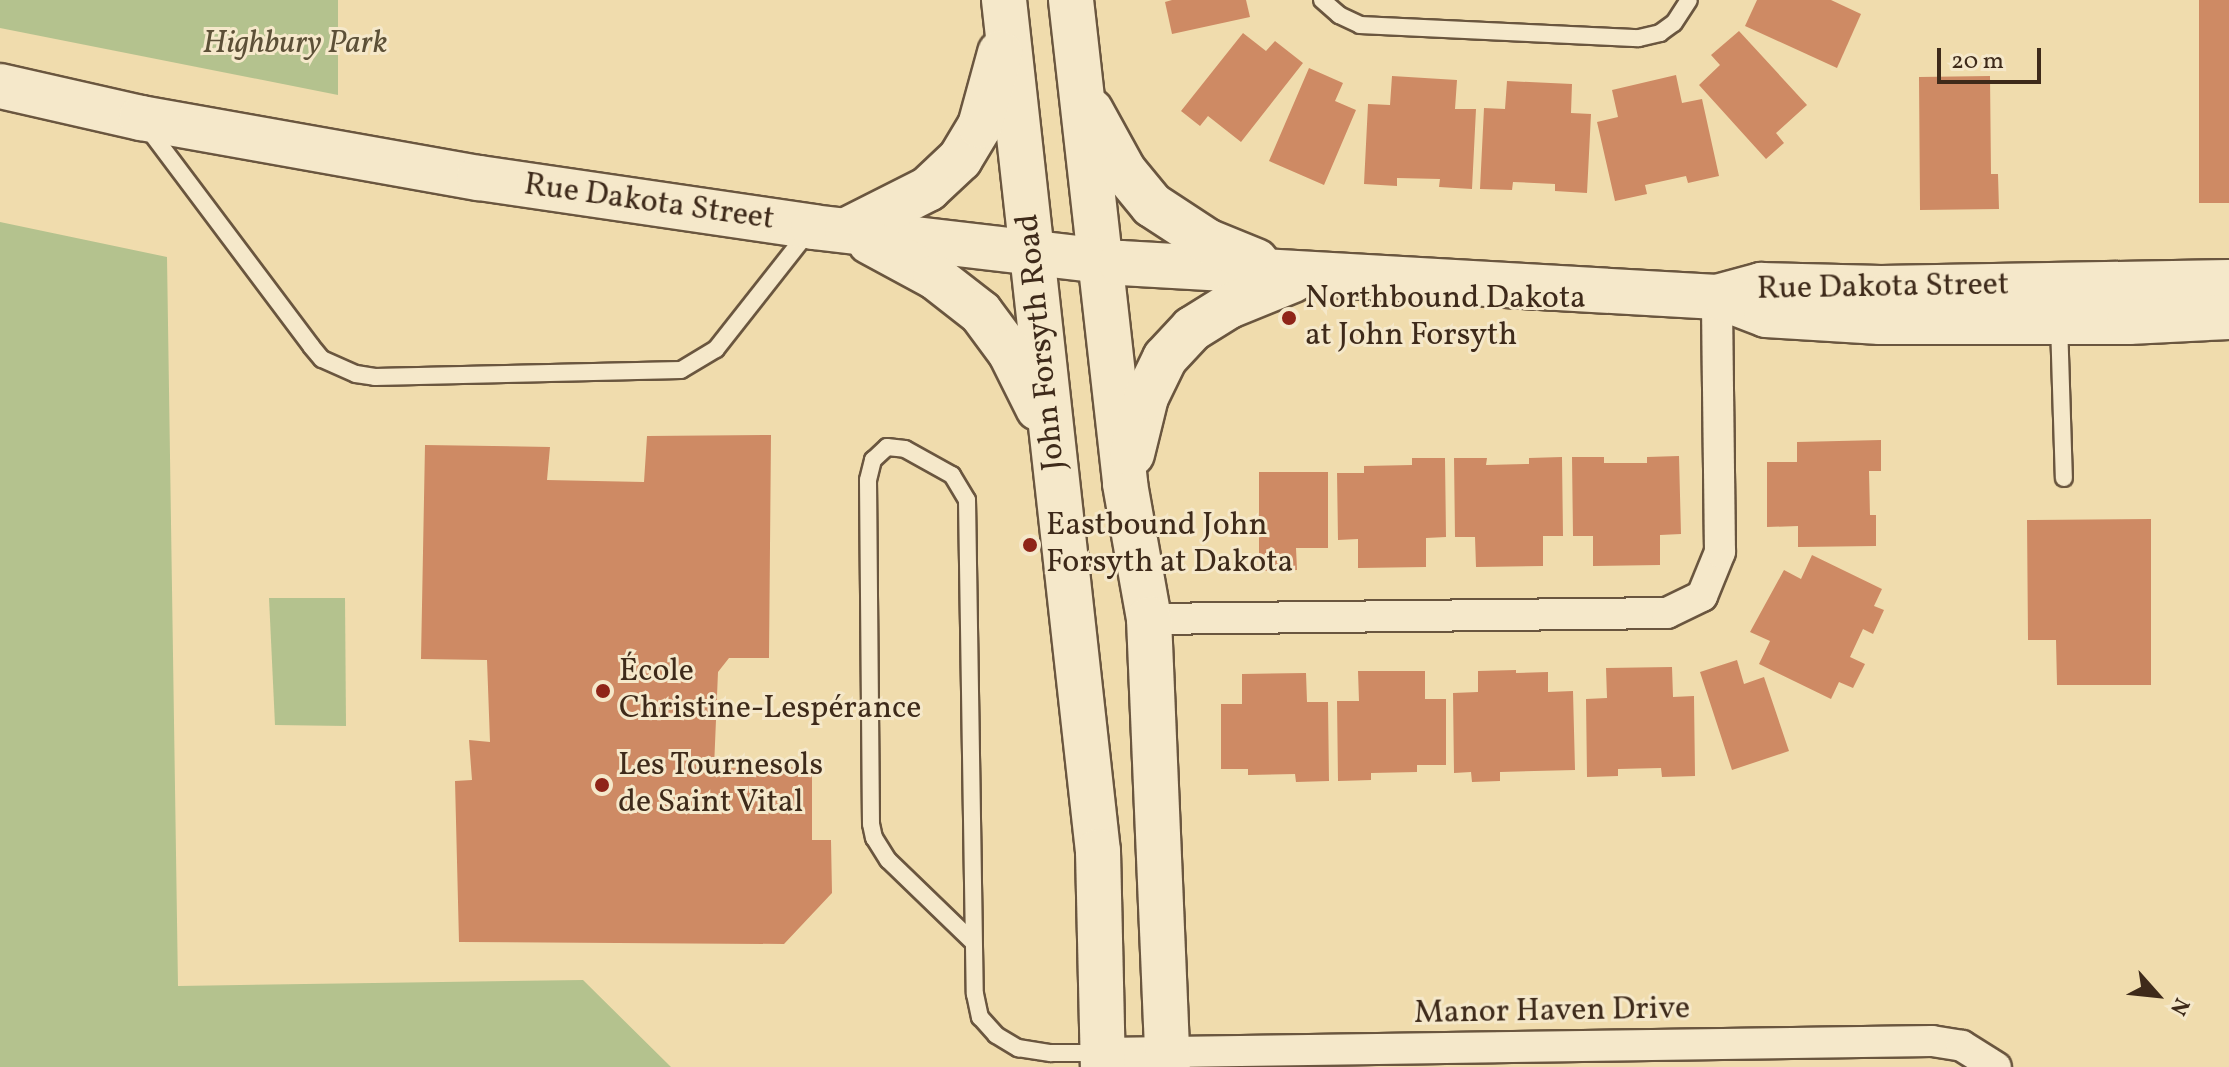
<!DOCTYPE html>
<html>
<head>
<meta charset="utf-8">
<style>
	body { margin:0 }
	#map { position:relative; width:2229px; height:1067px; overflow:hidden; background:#f0dcad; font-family:Vollkorn,serif }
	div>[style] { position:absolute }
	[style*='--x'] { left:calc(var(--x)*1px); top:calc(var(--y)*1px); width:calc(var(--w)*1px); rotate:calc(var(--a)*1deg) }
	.green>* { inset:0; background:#b4c28e }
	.building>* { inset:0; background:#ce8a64 }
	.roads { filter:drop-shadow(2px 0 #6a563f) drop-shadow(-2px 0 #6a563f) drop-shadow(0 2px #6a563f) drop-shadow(0 -2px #6a563f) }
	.lane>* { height:16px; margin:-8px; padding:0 8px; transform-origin:8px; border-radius:8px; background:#f5e8ca }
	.street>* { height:30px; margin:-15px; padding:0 15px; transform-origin:15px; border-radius:15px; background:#f5e8ca }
	.secondary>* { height:44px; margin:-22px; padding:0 22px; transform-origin:22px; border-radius:22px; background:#f5e8ca }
	.dots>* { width:22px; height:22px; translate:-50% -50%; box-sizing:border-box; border:4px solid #f5e8ca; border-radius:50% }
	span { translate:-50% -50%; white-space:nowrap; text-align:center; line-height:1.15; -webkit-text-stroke:6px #f5e8ca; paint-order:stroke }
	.park-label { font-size:32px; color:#5c5037; font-style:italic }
	.street-label { font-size:32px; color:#3e2a1a }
	.poi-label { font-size:32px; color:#3e2a1a }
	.left { translate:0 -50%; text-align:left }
	.north { position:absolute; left:2117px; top:955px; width:80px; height:80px; -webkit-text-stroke:6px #f5e8ca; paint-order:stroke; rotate:117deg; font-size:22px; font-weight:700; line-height:32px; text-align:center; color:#3e2a1a }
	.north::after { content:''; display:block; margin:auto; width:28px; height:36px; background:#3e2a1a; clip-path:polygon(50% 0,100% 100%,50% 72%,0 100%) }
	.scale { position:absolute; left:1937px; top:48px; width:104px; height:36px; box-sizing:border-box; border:4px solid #3e2a1a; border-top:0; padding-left:10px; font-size:24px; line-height:28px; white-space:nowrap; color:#3e2a1a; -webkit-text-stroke:6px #f5e8ca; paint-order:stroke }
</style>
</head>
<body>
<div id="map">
	<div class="green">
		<div style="clip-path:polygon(0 0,338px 0,338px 95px,0 28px)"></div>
		<div style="clip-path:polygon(0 222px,167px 257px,178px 986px,583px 980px,671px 1067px,0 1067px)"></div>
		<div style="clip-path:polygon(269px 598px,345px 598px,346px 726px,275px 725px)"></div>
	</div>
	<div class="building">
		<div style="clip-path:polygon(1172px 0,1246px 0,1250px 17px,1172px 34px,1165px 2px)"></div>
		<div style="clip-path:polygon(1757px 0,1831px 0,1861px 14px,1837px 68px,1745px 26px)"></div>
		<div style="clip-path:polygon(2199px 0,2229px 0,2229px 203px,2199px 203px)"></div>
		<div style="clip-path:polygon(1739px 31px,1807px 105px,1776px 133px,1784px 143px,1766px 159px,1699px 85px,1720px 65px,1711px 55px)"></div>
		<div style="clip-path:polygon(1243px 33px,1266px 51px,1275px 41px,1303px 63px,1241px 142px,1208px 116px,1200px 126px,1181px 111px)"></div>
		<div style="clip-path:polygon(1309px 68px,1343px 83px,1335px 101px,1356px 110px,1324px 185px,1269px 161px)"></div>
		<div style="clip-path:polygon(1676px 75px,1682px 103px,1702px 99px,1719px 176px,1688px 183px,1686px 176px,1645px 185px,1647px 194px,1615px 201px,1597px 122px,1618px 117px,1612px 90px)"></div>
		<div style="clip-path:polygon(1392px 76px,1457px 80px,1455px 109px,1476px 109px,1472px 189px,1439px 187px,1440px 179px,1397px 178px,1397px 186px,1364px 184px,1368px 104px,1390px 105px)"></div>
		<div style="clip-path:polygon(1990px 76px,1991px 174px,1998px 174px,1999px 209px,1920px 210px,1919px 77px)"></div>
		<div style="clip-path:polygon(1507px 81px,1572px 84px,1571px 113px,1591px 114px,1587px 193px,1555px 191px,1555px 184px,1513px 182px,1512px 190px,1480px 189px,1484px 108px,1505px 109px)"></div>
		<div style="clip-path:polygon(771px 435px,769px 658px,729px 658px,718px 672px,714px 768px,812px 767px,812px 840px,831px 840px,832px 893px,784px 944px,459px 942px,455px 781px,472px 780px,469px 740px,490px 742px,487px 660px,421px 659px,425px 445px,550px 447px,547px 480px,644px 482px,647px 436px)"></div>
		<div style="clip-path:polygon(1881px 440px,1881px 471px,1869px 471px,1870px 515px,1876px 515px,1876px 546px,1798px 547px,1798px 526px,1767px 527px,1767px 462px,1797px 462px,1797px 442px)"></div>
		<div style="clip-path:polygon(1679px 456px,1681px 534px,1660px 535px,1660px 565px,1593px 566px,1593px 536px,1573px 536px,1572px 457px,1604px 457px,1604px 463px,1647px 463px,1647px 457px)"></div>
		<div style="clip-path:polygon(1562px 457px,1563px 536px,1543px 536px,1543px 566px,1476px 567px,1475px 537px,1455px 537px,1454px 458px,1487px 458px,1486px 465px,1529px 464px,1529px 458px)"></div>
		<div style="clip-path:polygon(1412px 458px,1445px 458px,1446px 537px,1426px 538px,1426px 567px,1358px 568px,1358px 539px,1338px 540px,1337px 473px,1364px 473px,1364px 466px,1412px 465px)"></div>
		<div style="clip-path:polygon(1259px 472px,1328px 472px,1328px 548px,1296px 548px,1297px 570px,1259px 571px)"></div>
		<div style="clip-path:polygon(2151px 519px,2151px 685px,2057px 685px,2056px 640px,2028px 640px,2027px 520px)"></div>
		<div style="clip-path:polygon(1812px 555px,1882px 589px,1874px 606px,1884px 610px,1873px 634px,1863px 629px,1850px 657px,1865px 664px,1853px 688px,1839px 682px,1831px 699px,1759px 664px,1770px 641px,1750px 632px,1784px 570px,1801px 579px)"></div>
		<div style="clip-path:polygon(1737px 660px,1744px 684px,1764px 677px,1789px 751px,1732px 770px,1700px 672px)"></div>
		<div style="clip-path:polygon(1672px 667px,1673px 697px,1694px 696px,1695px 776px,1662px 777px,1661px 768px,1618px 769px,1618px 776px,1587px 777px,1586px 699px,1607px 698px,1606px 668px)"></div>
		<div style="clip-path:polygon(1516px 670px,1516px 673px,1548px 672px,1548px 692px,1573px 691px,1575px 770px,1500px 772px,1500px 781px,1472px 782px,1471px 772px,1454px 773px,1453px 693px,1478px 692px,1478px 671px)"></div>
		<div style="clip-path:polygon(1358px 671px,1425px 671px,1425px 699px,1446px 699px,1446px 765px,1417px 765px,1417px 772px,1371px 773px,1371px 780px,1338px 781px,1337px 701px,1359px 701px)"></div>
		<div style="clip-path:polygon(1306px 673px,1307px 702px,1328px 702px,1329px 781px,1296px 782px,1295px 774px,1248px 775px,1248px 769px,1221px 769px,1221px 704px,1242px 704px,1242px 674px)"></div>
	</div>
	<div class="roads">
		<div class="lane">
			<div style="--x:1322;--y:0;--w:23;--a:41"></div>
			<div style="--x:1339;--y:15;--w:23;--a:25"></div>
			<div style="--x:1360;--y:25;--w:279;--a:2.7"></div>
			<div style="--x:1639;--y:38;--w:22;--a:-13"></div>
			<div style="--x:1660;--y:33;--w:17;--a:-36"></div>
			<div style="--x:1674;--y:23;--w:27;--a:-57"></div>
			<div style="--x:146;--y:126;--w:275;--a:53.1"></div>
			<div style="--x:311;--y:346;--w:17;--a:50"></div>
			<div style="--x:322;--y:359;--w:37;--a:24"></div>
			<div style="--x:356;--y:374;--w:19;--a:9"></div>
			<div style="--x:375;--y:377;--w:306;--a:-1.3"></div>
			<div style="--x:681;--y:370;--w:41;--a:-31"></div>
			<div style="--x:716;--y:349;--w:149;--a:-51.8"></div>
			<div style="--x:2059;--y:323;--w:155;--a:88.2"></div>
			<div style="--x:973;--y:942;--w:118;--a:-136"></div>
			<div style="--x:888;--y:860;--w:26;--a:-122"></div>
			<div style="--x:874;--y:838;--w:14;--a:-102"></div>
			<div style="--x:871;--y:824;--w:344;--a:-90.5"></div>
			<div style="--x:868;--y:480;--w:21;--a:-76"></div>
			<div style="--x:873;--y:460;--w:19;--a:-43"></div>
			<div style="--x:887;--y:447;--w:18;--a:6"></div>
			<div style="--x:905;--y:449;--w:54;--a:29"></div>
			<div style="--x:952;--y:475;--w:29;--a:59"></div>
			<div style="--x:967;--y:500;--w:494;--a:89.1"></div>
			<div style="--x:975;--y:994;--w:24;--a:78"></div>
			<div style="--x:980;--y:1017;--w:24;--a:48"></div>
			<div style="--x:996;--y:1035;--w:26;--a:31"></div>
			<div style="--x:1018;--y:1048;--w:33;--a:9"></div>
			<div style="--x:1051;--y:1053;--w:50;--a:0"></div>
		</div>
		<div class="street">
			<div style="--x:1149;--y:619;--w:518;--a:-0.66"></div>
			<div style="--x:1667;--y:613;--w:39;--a:-26"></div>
			<div style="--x:1702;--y:596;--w:48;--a:-67.8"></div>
			<div style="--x:1720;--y:552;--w:255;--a:-90.7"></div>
			<div style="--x:1103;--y:1053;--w:829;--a:-0.83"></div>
			<div style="--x:1932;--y:1041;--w:30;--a:9"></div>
			<div style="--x:1962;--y:1046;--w:40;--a:32"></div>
		</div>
		<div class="secondary">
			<div style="--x:1004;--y:0;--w:856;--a:83.7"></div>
			<div style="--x:1098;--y:851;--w:216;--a:88.7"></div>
			<div style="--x:1071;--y:0;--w:487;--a:83.6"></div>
			<div style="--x:1125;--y:484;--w:137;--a:79.9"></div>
			<div style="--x:1149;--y:619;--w:448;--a:87.6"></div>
			<div style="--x:0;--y:86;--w:145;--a:12.8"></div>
			<div style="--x:141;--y:118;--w:343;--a:10.1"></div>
			<div style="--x:479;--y:178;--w:338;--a:8.3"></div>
			<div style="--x:813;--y:227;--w:310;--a:6.7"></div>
			<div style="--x:1121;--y:263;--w:597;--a:3.27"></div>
			<div style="--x:1717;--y:297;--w:46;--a:-15.3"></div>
			<div style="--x:1761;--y:285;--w:120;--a:1.4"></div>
			<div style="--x:1881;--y:288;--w:348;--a:-1"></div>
			<div style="--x:1091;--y:111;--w:68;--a:61.2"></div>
			<div style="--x:1124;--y:171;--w:44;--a:50.5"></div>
			<div style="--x:1152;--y:205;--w:66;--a:33.2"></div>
			<div style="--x:1207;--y:241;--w:53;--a:22.2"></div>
			<div style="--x:847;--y:230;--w:91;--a:-26.8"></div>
			<div style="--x:928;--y:189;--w:44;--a:-43.2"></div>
			<div style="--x:960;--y:159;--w:39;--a:-59"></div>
			<div style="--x:980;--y:126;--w:76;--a:-74.7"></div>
			<div style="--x:870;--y:242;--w:74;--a:28.3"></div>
			<div style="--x:935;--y:277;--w:58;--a:38"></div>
			<div style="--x:981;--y:313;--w:49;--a:53.4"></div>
			<div style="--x:1010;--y:352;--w:63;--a:63.4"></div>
			<div style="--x:1727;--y:300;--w:42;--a:21"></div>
			<div style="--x:1766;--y:315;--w:114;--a:3.5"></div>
			<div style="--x:1880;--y:322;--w:249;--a:0"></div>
			<div style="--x:2129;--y:322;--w:100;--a:-2.9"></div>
			<div style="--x:1132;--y:454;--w:59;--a:-76.2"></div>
			<div style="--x:1146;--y:397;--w:43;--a:-64"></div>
			<div style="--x:1165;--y:358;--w:40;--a:-47"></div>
			<div style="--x:1192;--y:329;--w:44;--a:-31.9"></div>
			<div style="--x:1229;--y:306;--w:69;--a:-22.1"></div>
		</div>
	</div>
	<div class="dots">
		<div style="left:1289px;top:318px;background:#8f2418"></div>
		<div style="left:1030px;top:545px;background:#8f2418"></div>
		<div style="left:603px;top:691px;background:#8f2418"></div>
		<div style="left:602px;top:785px;background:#8f2418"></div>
	</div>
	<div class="park-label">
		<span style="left:295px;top:44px">Highbury Park</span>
	</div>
	<div class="street-label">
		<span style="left:649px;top:203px;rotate:8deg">Rue Dakota Street</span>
		<span style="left:1883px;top:288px;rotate:-1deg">Rue Dakota Street</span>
		<span style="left:1042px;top:342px;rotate:-96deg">John Forsyth Road</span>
		<span style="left:1552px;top:1012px;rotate:-1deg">Manor Haven Drive</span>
	</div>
	<div class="poi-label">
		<span class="left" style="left:1305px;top:318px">Northbound Dakota<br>at John Forsyth</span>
		<span class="left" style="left:1046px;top:545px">Eastbound John<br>Forsyth at Dakota</span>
		<span class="left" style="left:619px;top:691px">École<br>Christine-Lespérance</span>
		<span class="left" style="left:618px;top:785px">Les Tournesols<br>de Saint Vital</span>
	</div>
	<div class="north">N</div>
	<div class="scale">20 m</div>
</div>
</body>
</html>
